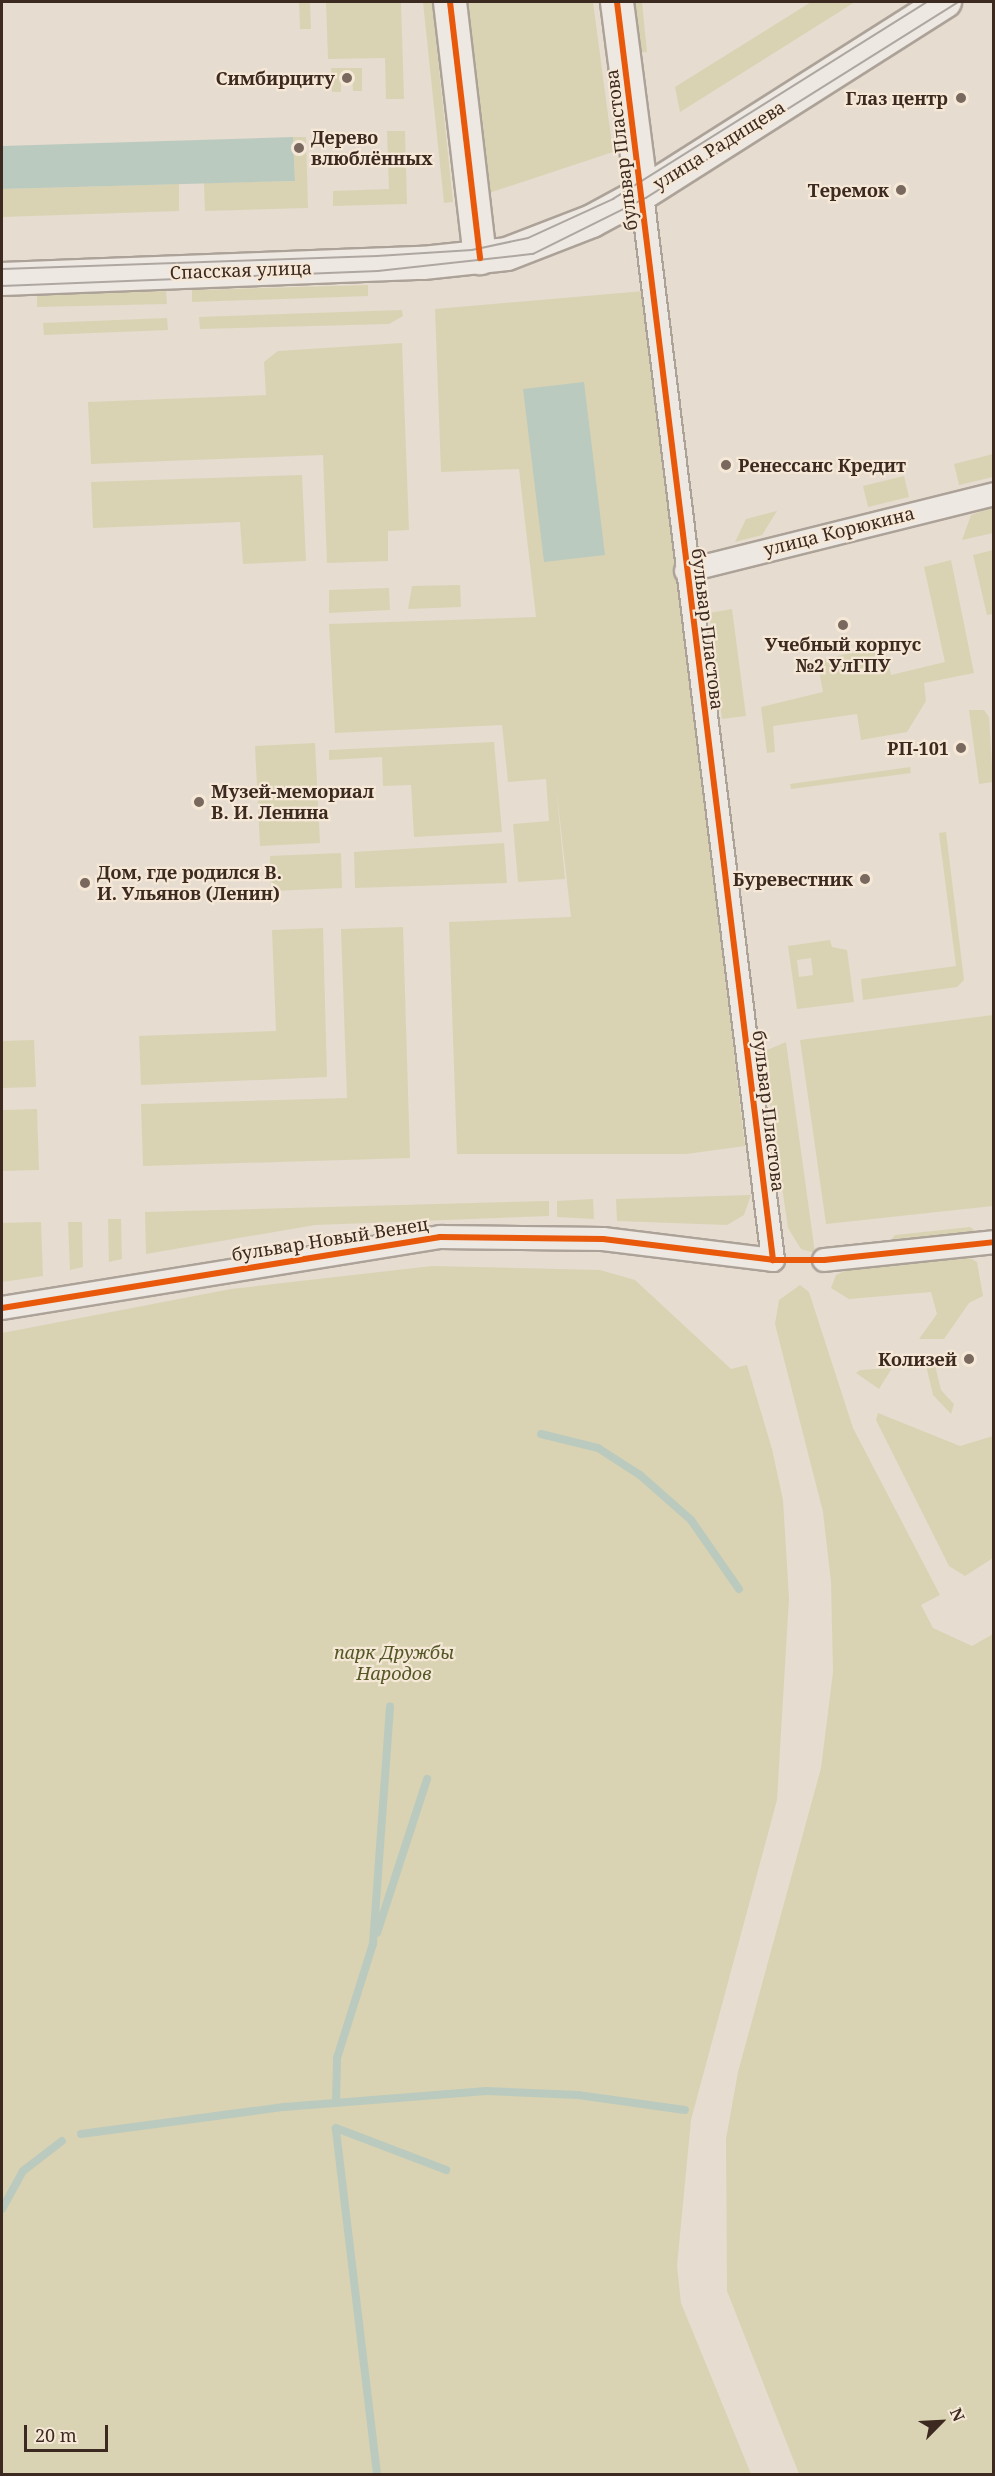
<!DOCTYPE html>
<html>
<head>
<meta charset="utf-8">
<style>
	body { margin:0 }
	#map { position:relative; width:995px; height:2476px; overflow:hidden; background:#e6dcd0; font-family:"Noto Serif",serif }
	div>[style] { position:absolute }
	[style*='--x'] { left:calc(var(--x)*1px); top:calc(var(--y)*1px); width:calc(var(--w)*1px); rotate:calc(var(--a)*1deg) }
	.green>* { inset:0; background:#d9d3b3 }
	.water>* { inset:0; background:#bbcabe }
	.stream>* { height:8px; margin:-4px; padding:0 4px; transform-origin:4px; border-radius:4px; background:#bbcabe }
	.roads { filter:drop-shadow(2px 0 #aca298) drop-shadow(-2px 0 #aca298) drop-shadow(0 2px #aca298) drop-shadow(0 -2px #aca298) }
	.street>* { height:22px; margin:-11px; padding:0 11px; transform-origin:11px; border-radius:11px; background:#eee8e2 }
	.secondary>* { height:32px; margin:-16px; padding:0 16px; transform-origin:16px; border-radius:16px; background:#eee8e2 }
	.tram>* { height:1.5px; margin:-0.75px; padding:0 0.75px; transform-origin:0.75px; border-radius:0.75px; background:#aea7a1 }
	.cycleway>* { height:6px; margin:-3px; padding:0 3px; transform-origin:3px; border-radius:3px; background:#e8590c }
	.dots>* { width:16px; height:16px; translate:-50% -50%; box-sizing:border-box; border:3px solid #f6e8d7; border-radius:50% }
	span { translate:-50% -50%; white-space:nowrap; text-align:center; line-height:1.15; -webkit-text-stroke:4.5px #f6e8d7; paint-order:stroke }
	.poi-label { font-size:18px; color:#3c2920; font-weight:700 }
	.right { translate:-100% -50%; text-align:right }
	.left { translate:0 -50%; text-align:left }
	.street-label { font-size:18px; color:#3c2920 }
	.park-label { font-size:18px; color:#545826; font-style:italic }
	.frame { position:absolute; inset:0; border:3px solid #3c2920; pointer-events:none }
	.north { position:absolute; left:911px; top:2392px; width:60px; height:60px; -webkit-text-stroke:4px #f6e8d7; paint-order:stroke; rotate:66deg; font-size:16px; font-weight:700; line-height:24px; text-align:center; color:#3c2920 }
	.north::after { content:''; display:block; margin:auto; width:21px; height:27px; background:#3c2920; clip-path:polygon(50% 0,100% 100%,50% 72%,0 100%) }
	.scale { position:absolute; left:24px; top:2425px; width:84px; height:27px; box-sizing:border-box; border:3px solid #3c2920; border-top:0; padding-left:8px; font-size:18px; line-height:21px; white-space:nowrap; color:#3c2920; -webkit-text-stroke:4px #f6e8d7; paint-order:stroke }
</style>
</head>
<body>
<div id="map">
	<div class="green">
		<div style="clip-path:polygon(299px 2px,310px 2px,311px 29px,300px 29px)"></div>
		<div style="clip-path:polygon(326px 2px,401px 2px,404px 99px,386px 99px,385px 58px,328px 59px)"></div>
		<div style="clip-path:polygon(423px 2px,432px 2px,453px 202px,444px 203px)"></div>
		<div style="clip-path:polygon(466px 2px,593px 2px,613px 152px,489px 193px)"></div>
		<div style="clip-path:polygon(631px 2px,642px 2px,647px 52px,636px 53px)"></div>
		<div style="clip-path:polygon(811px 2px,855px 2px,680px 112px,675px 87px)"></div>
		<div style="clip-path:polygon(331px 68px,362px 68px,362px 91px,353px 91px,352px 76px,341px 75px,341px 92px,332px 92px)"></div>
		<div style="clip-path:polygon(387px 131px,405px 131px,407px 204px,333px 206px,333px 191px,389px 189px)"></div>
		<div style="clip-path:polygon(293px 137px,306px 137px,308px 208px,205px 211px,204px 183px,295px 181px)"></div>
		<div style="clip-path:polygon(179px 184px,179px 211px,2px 217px,2px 189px)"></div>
		<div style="clip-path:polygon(368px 285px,368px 296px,192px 302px,192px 290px)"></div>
		<div style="clip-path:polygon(166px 291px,167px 304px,37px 307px,37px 294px)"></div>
		<div style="clip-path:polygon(644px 291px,745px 1146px,686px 1154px,457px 1154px,449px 922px,571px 917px,556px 786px,565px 879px,518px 882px,513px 824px,549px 821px,546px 779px,508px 782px,502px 725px,335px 733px,329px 624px,536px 617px,519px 469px,441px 472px,435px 309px)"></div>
		<div style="clip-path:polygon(402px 310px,403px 316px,389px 324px,200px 329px,199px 317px)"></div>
		<div style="clip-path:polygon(167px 318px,168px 330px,44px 335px,43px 323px)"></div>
		<div style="clip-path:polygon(402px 343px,409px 530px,388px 531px,388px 561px,327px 563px,323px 455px,91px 464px,88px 402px,266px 395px,264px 362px,278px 351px)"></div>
		<div style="clip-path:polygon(993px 454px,993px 477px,959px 485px,954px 464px)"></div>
		<div style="clip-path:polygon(302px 475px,306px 561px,243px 564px,240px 522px,93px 528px,91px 482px)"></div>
		<div style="clip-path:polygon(904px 476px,909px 497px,868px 507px,863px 486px)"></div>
		<div style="clip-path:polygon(993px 507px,993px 533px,962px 540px,971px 515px)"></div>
		<div style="clip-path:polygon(777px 511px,762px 535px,735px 542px,746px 519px)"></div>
		<div style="clip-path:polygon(993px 550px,993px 614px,987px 615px,973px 555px)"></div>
		<div style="clip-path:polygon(951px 560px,974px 673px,924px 683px,926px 701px,907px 732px,861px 740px,857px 714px,773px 726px,775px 752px,767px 753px,761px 707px,823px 692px,817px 661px,884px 645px,891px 675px,945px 662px,924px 567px)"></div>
		<div style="clip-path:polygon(460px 585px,461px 607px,408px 609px,412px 586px)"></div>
		<div style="clip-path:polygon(389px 588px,390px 610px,329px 613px,329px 590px)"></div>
		<div style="clip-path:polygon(732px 609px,746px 716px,722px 719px,709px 613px)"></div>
		<div style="clip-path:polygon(969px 710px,984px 710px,989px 717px,993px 782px,979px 784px)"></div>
		<div style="clip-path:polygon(494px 742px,502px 832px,414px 837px,411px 785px,383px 786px,382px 757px,329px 760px,329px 750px)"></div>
		<div style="clip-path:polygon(315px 743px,320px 843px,260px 846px,255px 746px)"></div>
		<div style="clip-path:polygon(910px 767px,911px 773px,791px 789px,790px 784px)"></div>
		<div style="clip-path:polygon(946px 832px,964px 980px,957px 987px,863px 1000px,861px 979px,956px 966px,939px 833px)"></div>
		<div style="clip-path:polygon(504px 843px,507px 883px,355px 888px,354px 852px)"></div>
		<div style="clip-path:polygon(341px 853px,342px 888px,271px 891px,270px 856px)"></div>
		<div style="clip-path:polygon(403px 927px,410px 1158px,143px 1166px,141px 1104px,347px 1098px,341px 929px)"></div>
		<div style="clip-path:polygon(323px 928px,327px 1077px,141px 1085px,139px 1036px,276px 1031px,272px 930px)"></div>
		<div style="clip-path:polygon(evenodd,830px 940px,832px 947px,847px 950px,854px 1002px,797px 1009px,788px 946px,830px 940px,811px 958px,813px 975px,799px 977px,797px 960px,811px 958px)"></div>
		<div style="clip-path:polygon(993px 1015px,993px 1206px,826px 1224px,800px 1040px)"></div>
		<div style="clip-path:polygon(34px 1040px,36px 1087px,2px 1088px,2px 1041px)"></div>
		<div style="clip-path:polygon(786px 1042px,815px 1253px,801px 1249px,788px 1228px,766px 1077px,767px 1050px)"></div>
		<div style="clip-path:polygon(37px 1109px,39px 1170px,2px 1171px,2px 1110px)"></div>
		<div style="clip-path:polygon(751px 1195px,744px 1215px,727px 1225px,617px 1221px,616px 1199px)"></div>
		<div style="clip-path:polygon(593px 1199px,594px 1219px,557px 1217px,557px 1201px)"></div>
		<div style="clip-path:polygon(549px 1201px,549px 1216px,315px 1225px,146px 1254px,145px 1212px)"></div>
		<div style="clip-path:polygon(108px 1219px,121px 1219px,122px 1259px,109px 1262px)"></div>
		<div style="clip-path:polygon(41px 1222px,43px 1276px,2px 1282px,2px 1223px)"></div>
		<div style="clip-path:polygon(68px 1222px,82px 1222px,83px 1267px,70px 1270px)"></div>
		<div style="clip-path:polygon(970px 1227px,982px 1236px,888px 1244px,895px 1235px)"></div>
		<div style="clip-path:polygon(967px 1256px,977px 1262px,983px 1296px,969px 1303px,944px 1339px,919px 1339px,937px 1314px,931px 1292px,849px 1299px,831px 1288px,836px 1275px,847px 1270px)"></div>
		<div style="clip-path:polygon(432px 1266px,600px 1270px,635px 1280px,731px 1369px,747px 1365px,772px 1449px,783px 1500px,789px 1598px,777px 1800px,691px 2120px,677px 2266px,681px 2303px,751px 2474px,2px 2474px,2px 1333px,231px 1289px)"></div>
		<div style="clip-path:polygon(800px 1285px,809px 1292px,853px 1428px,940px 1595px,921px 1605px,933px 1628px,972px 1646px,993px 1634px,993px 2474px,799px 2474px,727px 2291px,726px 2139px,738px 2072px,821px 1768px,833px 1672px,831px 1582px,823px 1512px,775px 1324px,779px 1300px)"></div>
		<div style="clip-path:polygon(925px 1361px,935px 1365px,941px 1390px,954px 1404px,951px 1414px,933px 1395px)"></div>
		<div style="clip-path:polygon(892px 1368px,879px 1389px,856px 1373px,860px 1370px)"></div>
		<div style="clip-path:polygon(878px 1413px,960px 1446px,993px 1436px,993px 1558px,965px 1576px,949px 1566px,876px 1420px)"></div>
	</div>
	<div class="water">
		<div style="clip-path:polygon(293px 137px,295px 181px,2px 189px,2px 146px)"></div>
		<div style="clip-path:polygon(584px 382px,605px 555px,544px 562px,523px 389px)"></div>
	</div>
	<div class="stream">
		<div style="--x:541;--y:1434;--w:59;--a:13.8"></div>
		<div style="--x:598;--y:1448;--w:50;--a:32.7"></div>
		<div style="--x:640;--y:1475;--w:68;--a:41.4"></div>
		<div style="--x:691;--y:1520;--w:84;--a:55.2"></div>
		<div style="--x:377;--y:1933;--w:162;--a:-72"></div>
		<div style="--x:336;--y:2103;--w:45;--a:-88.7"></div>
		<div style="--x:337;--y:2058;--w:120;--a:-72.5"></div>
		<div style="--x:373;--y:1944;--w:238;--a:-85.9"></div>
		<div style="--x:81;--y:2134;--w:205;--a:-7.6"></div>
		<div style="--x:284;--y:2107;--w:203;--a:-4.5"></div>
		<div style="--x:486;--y:2091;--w:92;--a:2.5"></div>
		<div style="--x:578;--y:2095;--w:108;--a:8"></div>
		<div style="--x:2;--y:2209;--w:43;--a:-61.1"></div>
		<div style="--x:23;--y:2171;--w:49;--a:-37.6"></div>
		<div style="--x:377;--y:2474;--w:348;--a:-96.8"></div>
		<div style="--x:336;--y:2128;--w:118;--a:20.9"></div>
	</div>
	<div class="roads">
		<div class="street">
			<div style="--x:686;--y:571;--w:317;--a:-14"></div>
			<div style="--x:824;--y:1260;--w:171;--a:-6"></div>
			<div style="--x:2;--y:1308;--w:444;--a:-9.2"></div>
			<div style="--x:440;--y:1237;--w:163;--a:0.7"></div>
			<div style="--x:603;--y:1239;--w:171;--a:7"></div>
			<div style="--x:773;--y:1260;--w:1074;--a:-97.01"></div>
		</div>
		<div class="secondary">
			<div style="--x:450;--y:2;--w:258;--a:83.3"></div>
			<div style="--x:617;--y:2;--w:194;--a:82.6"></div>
			<div style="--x:2;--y:279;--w:421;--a:-2.2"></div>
			<div style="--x:423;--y:263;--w:84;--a:-6.1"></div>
			<div style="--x:507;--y:254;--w:91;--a:-21.2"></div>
			<div style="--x:592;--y:221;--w:57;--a:-28.4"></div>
			<div style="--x:642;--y:194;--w:359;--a:-32.4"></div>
		</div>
	</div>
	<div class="tram">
		<div style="--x:2;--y:269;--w:375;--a:-2"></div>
		<div style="--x:377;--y:256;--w:95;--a:-3.6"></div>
		<div style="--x:472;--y:250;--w:57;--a:-12.1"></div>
		<div style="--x:528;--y:238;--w:94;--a:-24.6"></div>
		<div style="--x:613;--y:199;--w:371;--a:-32.1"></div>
		<div style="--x:2;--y:286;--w:376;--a:-2.3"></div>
		<div style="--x:378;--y:271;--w:156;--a:-6.3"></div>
		<div style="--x:533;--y:254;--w:126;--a:-26.4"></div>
		<div style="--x:646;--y:198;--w:368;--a:-32.1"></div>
	</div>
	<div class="cycleway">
		<div style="--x:450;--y:2;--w:258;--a:83.3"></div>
		<div style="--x:617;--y:2;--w:1268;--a:82.93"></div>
		<div style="--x:2;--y:1308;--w:444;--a:-9.2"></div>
		<div style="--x:440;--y:1237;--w:163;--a:0.7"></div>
		<div style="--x:603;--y:1239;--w:171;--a:7"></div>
		<div style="--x:773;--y:1260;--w:51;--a:0"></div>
		<div style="--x:824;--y:1260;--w:171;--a:-6"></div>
	</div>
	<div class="dots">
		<div style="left:347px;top:78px;background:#78685e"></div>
		<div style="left:961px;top:98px;background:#78685e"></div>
		<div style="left:299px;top:148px;background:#78685e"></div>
		<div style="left:901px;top:190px;background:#78685e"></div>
		<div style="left:726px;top:465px;background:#78685e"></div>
		<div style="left:843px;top:625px;background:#78685e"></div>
		<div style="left:961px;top:748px;background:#78685e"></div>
		<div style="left:199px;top:802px;background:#78685e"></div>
		<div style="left:865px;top:879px;background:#78685e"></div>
		<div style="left:85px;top:883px;background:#78685e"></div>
		<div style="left:969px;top:1359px;background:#78685e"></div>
	</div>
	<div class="poi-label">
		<span class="right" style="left:335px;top:78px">Симбирциту</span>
		<span class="right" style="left:948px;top:98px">Глаз центр</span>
		<span class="left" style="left:311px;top:148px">Дерево<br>влюблённых</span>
		<span class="right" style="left:889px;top:190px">Теремок</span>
		<span class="left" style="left:738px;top:465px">Ренессанс Кредит</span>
		<span style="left:843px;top:655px">Учебный корпус<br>№2 УлГПУ</span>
		<span class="right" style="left:949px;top:748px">РП-101</span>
		<span class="left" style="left:211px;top:802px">Музей-мемориал<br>В. И. Ленина</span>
		<span class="left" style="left:97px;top:883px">Дом, где родился В.<br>И. Ульянов (Ленин)</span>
		<span class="right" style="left:853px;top:879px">Буревестник</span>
		<span class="right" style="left:957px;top:1359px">Колизей</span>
	</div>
	<div class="street-label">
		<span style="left:719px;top:145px;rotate:-32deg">улица Радищева</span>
		<span style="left:621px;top:150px;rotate:-97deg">бульвар Пластова</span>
		<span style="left:241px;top:270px;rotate:-2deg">Спасская улица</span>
		<span style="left:839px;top:531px;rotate:-14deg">улица Корюкина</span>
		<span style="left:708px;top:629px;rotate:83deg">бульвар Пластова</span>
		<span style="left:769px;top:1111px;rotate:83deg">бульвар Пластова</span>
		<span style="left:330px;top:1239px;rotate:-9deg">бульвар Новый Венец</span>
	</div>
	<div class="park-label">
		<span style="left:394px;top:1663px">парк Дружбы<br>Народов</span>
	</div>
	<div class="frame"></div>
	<div class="north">N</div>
	<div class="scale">20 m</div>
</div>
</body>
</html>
